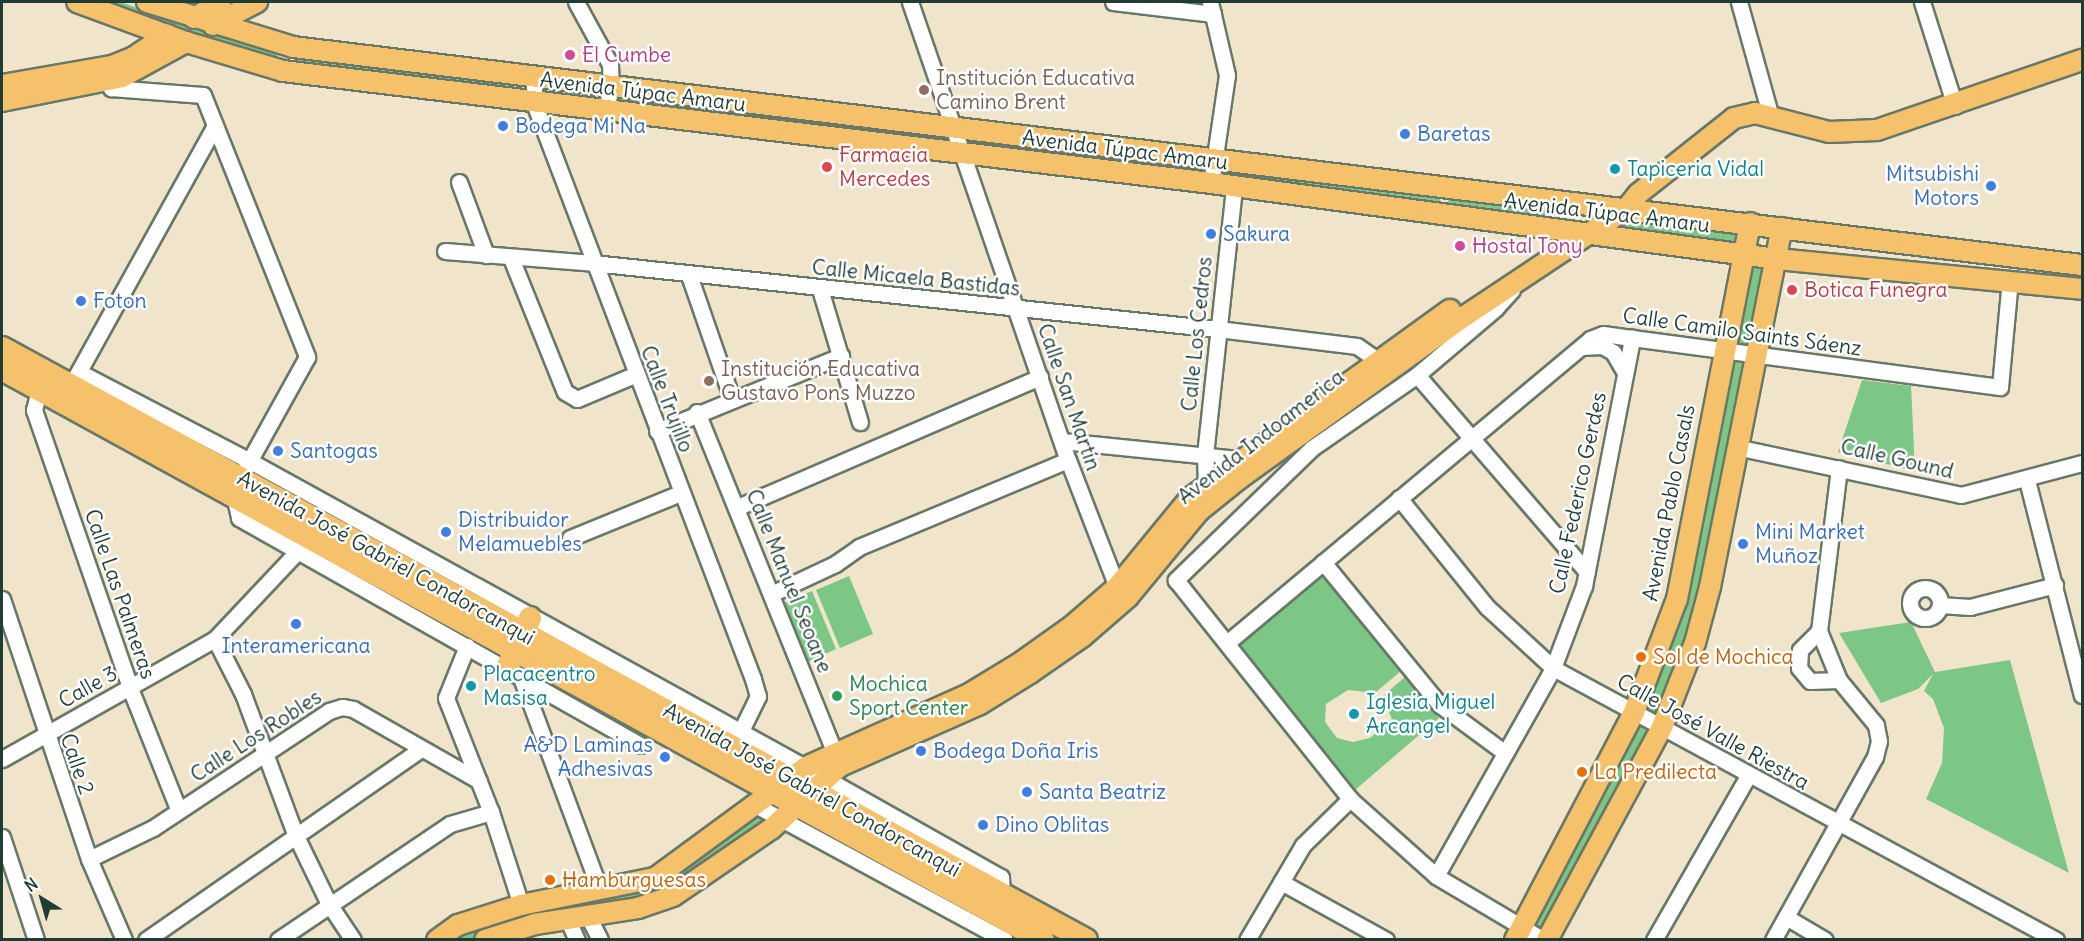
<!DOCTYPE html>
<html>
<head>
<meta charset="utf-8">
<style>
	body { margin:0 }
	#map { position:relative; width:2084px; height:941px; overflow:hidden; background:#f0e5ca; font-family:Delius,sans-serif }
	div>[style] { position:absolute }
	[style*='--x'] { left:calc(var(--x)*1px); top:calc(var(--y)*1px); width:calc(var(--w)*1px); rotate:calc(var(--a)*1deg) }
	.green>* { inset:0; background:#7cc785 }
	.roads { filter:drop-shadow(2px 0 #687868) drop-shadow(-2px 0 #687868) drop-shadow(0 2px #687868) drop-shadow(0 -2px #687868) }
	.minor>* { height:15px; margin:-7.5px; padding:0 7.5px; transform-origin:7.5px; border-radius:7.5px; background:#fff }
	.minor>.ring { margin:-7.5px; padding:0; box-sizing:content-box; background:none; border:15px solid #fff; border-radius:50% }
	.major>* { height:20px; margin:-10px; padding:0 10px; transform-origin:10px; border-radius:10px; background:#f5c16b }
	.highway>* { height:22px; margin:-11px; padding:0 11px; transform-origin:11px; border-radius:11px; background:#f5c16b }
	.dots>* { width:16px; height:16px; translate:-50% -50%; box-sizing:border-box; border:3px solid #fff; border-radius:50% }
	span { translate:-50% -50%; white-space:nowrap; text-align:center; line-height:1.15; -webkit-text-stroke:5px #fff; paint-order:stroke }
	.hotel-label { font-size:21px; color:#b23c85 }
	.left { translate:0 -50%; text-align:left }
	.education-label { font-size:21px; color:#785e54 }
	.street-label { font-size:21px; color:#1f3d34 }
	.shop-label { font-size:21px; color:#366cbe }
	.right { translate:-100% -50%; text-align:right }
	.health-label { font-size:21px; color:#be3a42 }
	.culture-label { font-size:21px; color:#0d838f }
	.food-label { font-size:21px; color:#c56008 }
	.leisure-label { font-size:21px; color:#27864d }
	.frame { position:absolute; inset:0; border:3px solid #1f3d34; pointer-events:none }
	.north { position:absolute; left:12px; top:869px; width:60px; height:60px; -webkit-text-stroke:4px #fff; paint-order:stroke; rotate:323deg; font-size:16px; font-weight:700; line-height:24px; text-align:center; color:#1f3d34 }
	.north::after { content:''; display:block; margin:auto; width:21px; height:27px; background:#1f3d34; clip-path:polygon(50% 0,100% 100%,50% 72%,0 100%) }
</style>
</head>
<body>
<div id="map">
	<div class="green">
		<div style="clip-path:polygon(83px 2px,121px 2px,194px 29px,278px 50px,276px 62px)"></div>
		<div style="clip-path:polygon(297px 53px,507px 82px,506px 97px,291px 66px)"></div>
		<div style="clip-path:polygon(616px 92px,703px 104px,700px 121px,614px 110px)"></div>
		<div style="clip-path:polygon(729px 106px,825px 117px,822px 135px,728px 124px)"></div>
		<div style="clip-path:polygon(852px 120px,933px 130px,930px 148px,850px 137px)"></div>
		<div style="clip-path:polygon(982px 134px,1176px 159px,1173px 178px,979px 152px)"></div>
		<div style="clip-path:polygon(1222px 167px,1441px 194px,1439px 210px,1220px 182px)"></div>
		<div style="clip-path:polygon(1449px 194px,1546px 206px,1544px 222px,1447px 210px)"></div>
		<div style="clip-path:polygon(1622px 215px,1737px 228px,1735px 244px,1620px 231px)"></div>
		<div style="clip-path:polygon(1746px 261px,1765px 265px,1748px 352px,1729px 348px)"></div>
		<div style="clip-path:polygon(1725px 358px,1746px 360px,1703px 583px,1687px 639px,1655px 721px,1638px 711px,1681px 606px)"></div>
		<div style="clip-path:polygon(1862px 380px,1911px 386px,1915px 471px,1838px 452px)"></div>
		<div style="clip-path:polygon(1321px 565px,1408px 665px,1375px 693px,1348px 690px,1326px 704px,1325px 722px,1337px 738px,1353px 742px,1370px 738px,1392px 719px,1382px 697px,1406px 676px,1439px 718px,1355px 790px,1229px 644px)"></div>
		<div style="clip-path:polygon(849px 576px,873px 634px,840px 648px,816px 590px)"></div>
		<div style="clip-path:polygon(812px 591px,836px 649px,805px 663px,780px 605px)"></div>
		<div style="clip-path:polygon(1911px 622px,1935px 672px,2010px 660px,2069px 873px,1926px 799px,1942px 763px,1944px 728px,1933px 699px,1924px 691px,1933px 674px,1918px 689px,1881px 703px,1839px 633px)"></div>
		<div style="clip-path:polygon(1635px 719px,1649px 727px,1542px 932px,1528px 924px)"></div>
		<div style="clip-path:polygon(757px 813px,772px 820px,656px 898px,606px 909px,606px 894px)"></div>
		<div style="clip-path:polygon(597px 896px,600px 908px,530px 919px,474px 939px,447px 940px,525px 911px)"></div>
	</div>
	<div class="roads">
		<div class="minor">
			<div style="--x:576;--y:2;--w:71;--a:61.3"></div>
			<div style="--x:610;--y:64;--w:23;--a:88"></div>
			<div style="--x:611;--y:87;--w:26;--a:103"></div>
			<div style="--x:910;--y:2;--w:484;--a:71"></div>
			<div style="--x:1068;--y:460;--w:136;--a:68.9"></div>
			<div style="--x:1117;--y:587;--w:8;--a:45"></div>
			<div style="--x:1113;--y:2;--w:101;--a:6.8"></div>
			<div style="--x:1210;--y:2;--w:75;--a:76.9"></div>
			<div style="--x:1227;--y:75;--w:109;--a:98.4"></div>
			<div style="--x:1739;--y:2;--w:116;--a:74.5"></div>
			<div style="--x:1922;--y:2;--w:109;--a:72.4"></div>
			<div style="--x:534;--y:78;--w:25;--a:90"></div>
			<div style="--x:534;--y:103;--w:616;--a:69.18"></div>
			<div style="--x:753;--y:679;--w:18;--a:74"></div>
			<div style="--x:758;--y:696;--w:39;--a:116"></div>
			<div style="--x:108;--y:81;--w:8;--a:67"></div>
			<div style="--x:111;--y:88;--w:92;--a:4.4"></div>
			<div style="--x:203;--y:95;--w:282;--a:68.3"></div>
			<div style="--x:307;--y:357;--w:126;--a:119"></div>
			<div style="--x:459;--y:182;--w:78;--a:69.7"></div>
			<div style="--x:445;--y:251;--w:148;--a:4.6"></div>
			<div style="--x:593;--y:263;--w:628;--a:6.03"></div>
			<div style="--x:1218;--y:329;--w:140;--a:7"></div>
			<div style="--x:1357;--y:346;--w:24;--a:35"></div>
			<div style="--x:511;--y:258;--w:144;--a:68.1"></div>
			<div style="--x:565;--y:392;--w:14;--a:30"></div>
			<div style="--x:577;--y:399;--w:62;--a:-22.8"></div>
			<div style="--x:689;--y:275;--w:131;--a:70.9"></div>
			<div style="--x:820;--y:289;--w:139;--a:73.3"></div>
			<div style="--x:1512;--y:290;--w:24;--a:132"></div>
			<div style="--x:1496;--y:308;--w:104;--a:139.7"></div>
			<div style="--x:1417;--y:375;--w:128;--a:145.2"></div>
			<div style="--x:1312;--y:448;--w:190;--a:135.9"></div>
			<div style="--x:1176;--y:580;--w:280;--a:51.5"></div>
			<div style="--x:1350;--y:799;--w:115;--a:41.8"></div>
			<div style="--x:1436;--y:876;--w:126;--a:30.7"></div>
			<div style="--x:1581;--y:347;--w:21;--a:-3"></div>
			<div style="--x:1602;--y:346;--w:13;--a:29"></div>
			<div style="--x:1613;--y:352;--w:24;--a:60"></div>
			<div style="--x:79;--y:372;--w:193;--a:27.5"></div>
			<div style="--x:250;--y:461;--w:657;--a:28.87"></div>
			<div style="--x:825;--y:778;--w:202;--a:29.4"></div>
			<div style="--x:1001;--y:877;--w:17;--a:87"></div>
			<div style="--x:1417;--y:375;--w:260;--a:49.2"></div>
			<div style="--x:74;--y:380;--w:291;--a:-61"></div>
			<div style="--x:39;--y:390;--w:21;--a:104"></div>
			<div style="--x:34;--y:410;--w:294;--a:70.9"></div>
			<div style="--x:130;--y:688;--w:132;--a:68.3"></div>
			<div style="--x:697;--y:412;--w:379;--a:68"></div>
			<div style="--x:657;--y:431;--w:199;--a:-22.2"></div>
			<div style="--x:1062;--y:441;--w:179;--a:5.8"></div>
			<div style="--x:1736;--y:447;--w:230;--a:12"></div>
			<div style="--x:1961;--y:495;--w:125;--a:-14.8"></div>
			<div style="--x:2027;--y:480;--w:222;--a:75.7"></div>
			<div style="--x:1206;--y:485;--w:30;--a:-92"></div>
			<div style="--x:1205;--y:455;--w:270;--a:-83.8"></div>
			<div style="--x:233;--y:491;--w:28;--a:77"></div>
			<div style="--x:239;--y:518;--w:461;--a:29.5"></div>
			<div style="--x:1399;--y:498;--w:140;--a:51.1"></div>
			<div style="--x:1487;--y:607;--w:90;--a:42.7"></div>
			<div style="--x:1553;--y:668;--w:572;--a:28.4"></div>
			<div style="--x:738;--y:507;--w:329;--a:-23.3"></div>
			<div style="--x:570;--y:538;--w:119;--a:-22.2"></div>
			<div style="--x:1323;--y:562;--w:185;--a:50.7"></div>
			<div style="--x:1440;--y:705;--w:81;--a:36.4"></div>
			<div class="ring" style="left:1910px;top:588px;width:15px;height:15px"></div>
			<div style="--x:771;--y:594;--w:71;--a:-25.1"></div>
			<div style="--x:835;--y:564;--w:29;--a:-35"></div>
			<div style="--x:859;--y:547;--w:226;--a:-22.6"></div>
			<div style="--x:2;--y:599;--w:274;--a:71.5"></div>
			<div style="--x:89;--y:859;--w:88;--a:66.6"></div>
			<div style="--x:1940;--y:605;--w:30;--a:4"></div>
			<div style="--x:1970;--y:607;--w:88;--a:-14.5"></div>
			<div style="--x:1819;--y:631;--w:27;--a:135"></div>
			<div style="--x:1800;--y:650;--w:18;--a:93"></div>
			<div style="--x:1799;--y:668;--w:17;--a:50"></div>
			<div style="--x:1810;--y:681;--w:29;--a:-2"></div>
			<div style="--x:215;--y:639;--w:62;--a:63"></div>
			<div style="--x:243;--y:694;--w:149;--a:69.6"></div>
			<div style="--x:295;--y:834;--w:78;--a:64.1"></div>
			<div style="--x:329;--y:904;--w:43;--a:56.3"></div>
			<div style="--x:1228;--y:642;--w:472;--a:-39.9"></div>
			<div style="--x:1590;--y:339;--w:14;--a:-21"></div>
			<div style="--x:1603;--y:334;--w:29;--a:8"></div>
			<div style="--x:1632;--y:338;--w:371;--a:7.6"></div>
			<div style="--x:2000;--y:387;--w:107;--a:-84.7"></div>
			<div style="--x:467;--y:646;--w:56;--a:112"></div>
			<div style="--x:446;--y:698;--w:123;--a:68.5"></div>
			<div style="--x:491;--y:812;--w:98;--a:72.1"></div>
			<div style="--x:520;--y:675;--w:229;--a:69.6"></div>
			<div style="--x:2;--y:759;--w:244;--a:-29.4"></div>
			<div style="--x:215;--y:639;--w:120;--a:-46.7"></div>
			<div style="--x:757;--y:806;--w:282;--a:28.4"></div>
			<div style="--x:2;--y:837;--w:108;--a:71.7"></div>
			<div style="--x:89;--y:859;--w:71;--a:-25.8"></div>
			<div style="--x:153;--y:828;--w:211;--a:-33.6"></div>
			<div style="--x:329;--y:711;--w:14;--a:-17"></div>
			<div style="--x:342;--y:707;--w:11;--a:10"></div>
			<div style="--x:353;--y:709;--w:145;--a:29.7"></div>
			<div style="--x:1436;--y:876;--w:239;--a:-60.6"></div>
			<div style="--x:1553;--y:668;--w:88;--a:-69.3"></div>
			<div style="--x:1584;--y:586;--w:253;--a:-79"></div>
			<div style="--x:1281;--y:882;--w:120;--a:28.9"></div>
			<div style="--x:588;--y:916;--w:27;--a:63"></div>
			<div style="--x:1786;--y:917;--w:45;--a:30.5"></div>
			<div style="--x:567;--y:918;--w:24;--a:66"></div>
			<div style="--x:146;--y:940;--w:335;--a:-34.8"></div>
			<div style="--x:278;--y:940;--w:207;--a:-34"></div>
			<div style="--x:450;--y:824;--w:43;--a:-16.3"></div>
			<div style="--x:1247;--y:940;--w:110;--a:-59.5"></div>
			<div style="--x:1303;--y:845;--w:66;--a:-44.4"></div>
			<div style="--x:1654;--y:940;--w:189;--a:-60.2"></div>
			<div style="--x:1773;--y:940;--w:210;--a:-60.9"></div>
			<div style="--x:1875;--y:757;--w:16;--a:-76"></div>
			<div style="--x:1879;--y:741;--w:16;--a:-101"></div>
			<div style="--x:1876;--y:725;--w:58;--a:-129.4"></div>
			<div style="--x:1839;--y:680;--w:53;--a:-112.2"></div>
			<div style="--x:1819;--y:631;--w:164;--a:-83"></div>
		</div>
		<div class="major">
			<div style="--x:77;--y:2;--w:116;--a:20.2"></div>
			<div style="--x:186;--y:42;--w:101;--a:16.6"></div>
			<div style="--x:283;--y:71;--w:935;--a:6.88"></div>
			<div style="--x:1211;--y:183;--w:571;--a:7.65"></div>
			<div style="--x:1777;--y:259;--w:306;--a:5.6"></div>
			<div style="--x:147;--y:2;--w:153;--a:17.1"></div>
			<div style="--x:293;--y:47;--w:1802;--a:6.95"></div>
			<div style="--x:194;--y:18;--w:31;--a:-31"></div>
			<div style="--x:213;--y:25;--w:50;--a:-27.6"></div>
			<div style="--x:2;--y:85;--w:112;--a:-9.8"></div>
			<div style="--x:112;--y:66;--w:24;--a:-22"></div>
			<div style="--x:134;--y:57;--w:40;--a:-34"></div>
			<div style="--x:2;--y:101;--w:122;--a:-11.3"></div>
			<div style="--x:122;--y:77;--w:73;--a:-28.7"></div>
			<div style="--x:437;--y:940;--w:26;--a:-36"></div>
			<div style="--x:458;--y:925;--w:66;--a:-17.6"></div>
			<div style="--x:521;--y:905;--w:137;--a:-11.4"></div>
			<div style="--x:655;--y:878;--w:187;--a:-36.3"></div>
			<div style="--x:806;--y:767;--w:179;--a:-24.1"></div>
			<div style="--x:969;--y:694;--w:63;--a:-31.4"></div>
			<div style="--x:1023;--y:661;--w:60;--a:-35.5"></div>
			<div style="--x:1072;--y:626;--w:60;--a:-40.9"></div>
			<div style="--x:1117;--y:587;--w:115;--a:-50.6"></div>
			<div style="--x:1190;--y:498;--w:321;--a:-35.9"></div>
			<div style="--x:485;--y:940;--w:52;--a:-17.7"></div>
			<div style="--x:535;--y:924;--w:104;--a:-8.8"></div>
			<div style="--x:638;--y:908;--w:37;--a:-19"></div>
			<div style="--x:673;--y:896;--w:119;--a:-34.4"></div>
			<div style="--x:771;--y:829;--w:93;--a:-42.4"></div>
			<div style="--x:840;--y:766;--w:153;--a:-23.9"></div>
			<div style="--x:980;--y:704;--w:59;--a:-31.8"></div>
			<div style="--x:1030;--y:673;--w:63;--a:-34.7"></div>
			<div style="--x:1082;--y:637;--w:61;--a:-41"></div>
			<div style="--x:1128;--y:597;--w:112;--a:-50.5"></div>
			<div style="--x:1199;--y:511;--w:53;--a:-38.8"></div>
			<div style="--x:1240;--y:478;--w:277;--a:-35.8"></div>
			<div style="--x:1465;--y:316;--w:193;--a:-33.6"></div>
			<div style="--x:1626;--y:209;--w:19;--a:-51"></div>
			<div style="--x:1638;--y:194;--w:122;--a:-38.4"></div>
			<div style="--x:1734;--y:118;--w:22;--a:-13"></div>
			<div style="--x:1755;--y:113;--w:76;--a:14.4"></div>
			<div style="--x:1829;--y:132;--w:48;--a:-2.4"></div>
			<div style="--x:1877;--y:130;--w:217;--a:-18.9"></div>
			<div style="--x:1515;--y:940;--w:257;--a:-62.4"></div>
			<div style="--x:1634;--y:712;--w:121;--a:-69.2"></div>
			<div style="--x:1677;--y:599;--w:383;--a:-79"></div>
			<div style="--x:1547;--y:940;--w:242;--a:-61.6"></div>
			<div style="--x:1662;--y:727;--w:90;--a:-68.6"></div>
			<div style="--x:1695;--y:643;--w:58;--a:-75"></div>
			<div style="--x:1710;--y:587;--w:366;--a:-78.7"></div>
		</div>
		<div class="highway">
			<div style="--x:2;--y:348;--w:1235;--a:28.64"></div>
			<div style="--x:2;--y:369;--w:1187;--a:28.75"></div>
			<div style="--x:507;--y:668;--w:55;--a:-65.3"></div>
		</div>
	</div>
	<div class="dots">
		<div style="left:570px;top:55px;background:#d1479c"></div>
		<div style="left:924px;top:90px;background:#8d6e63"></div>
		<div style="left:503px;top:126px;background:#3f7fe0"></div>
		<div style="left:1405px;top:134px;background:#3f7fe0"></div>
		<div style="left:827px;top:167px;background:#e0444e"></div>
		<div style="left:1615px;top:169px;background:#0f9aa8"></div>
		<div style="left:1991px;top:186px;background:#3f7fe0"></div>
		<div style="left:1211px;top:234px;background:#3f7fe0"></div>
		<div style="left:1460px;top:246px;background:#d1479c"></div>
		<div style="left:1792px;top:290px;background:#e0444e"></div>
		<div style="left:81px;top:301px;background:#3f7fe0"></div>
		<div style="left:709px;top:381px;background:#8d6e63"></div>
		<div style="left:278px;top:451px;background:#3f7fe0"></div>
		<div style="left:446px;top:532px;background:#3f7fe0"></div>
		<div style="left:1743px;top:544px;background:#3f7fe0"></div>
		<div style="left:296px;top:624px;background:#3f7fe0"></div>
		<div style="left:1641px;top:657px;background:#e8710a"></div>
		<div style="left:471px;top:686px;background:#0f9aa8"></div>
		<div style="left:837px;top:696px;background:#2e9e5b"></div>
		<div style="left:1354px;top:714px;background:#0f9aa8"></div>
		<div style="left:921px;top:751px;background:#3f7fe0"></div>
		<div style="left:665px;top:757px;background:#3f7fe0"></div>
		<div style="left:1582px;top:772px;background:#e8710a"></div>
		<div style="left:1027px;top:792px;background:#3f7fe0"></div>
		<div style="left:983px;top:825px;background:#3f7fe0"></div>
		<div style="left:550px;top:880px;background:#e8710a"></div>
	</div>
	<div class="hotel-label">
		<span class="left" style="left:582px;top:55px">El Cumbe</span>
		<span class="left" style="left:1472px;top:246px">Hostal Tony</span>
	</div>
	<div class="education-label">
		<span class="left" style="left:936px;top:90px">Institución Educativa<br>Camino Brent</span>
		<span class="left" style="left:721px;top:381px">Institución Educativa<br>Gustavo Pons Muzzo</span>
	</div>
	<div class="street-label">
		<span style="left:643px;top:92px;rotate:7deg">Avenida Túpac Amaru</span>
		<span style="left:1125px;top:150px;rotate:7deg">Avenida Túpac Amaru</span>
		<span style="left:1607px;top:213px;rotate:7deg">Avenida Túpac Amaru</span>
		<span style="left:916px;top:278px;rotate:6deg">Calle Micaela Bastidas</span>
		<span style="left:1742px;top:332px;rotate:8deg">Calle Camilo Saints Sáenz</span>
		<span style="left:1197px;top:334px;rotate:-84deg">Calle Los Cedros</span>
		<span style="left:1069px;top:397px;rotate:71deg">Calle San Martín</span>
		<span style="left:667px;top:399px;rotate:69deg">Calle Trujillo</span>
		<span style="left:1261px;top:437px;rotate:-38deg">Avenida Indoamerica</span>
		<span style="left:1897px;top:459px;rotate:13deg">Calle Gound</span>
		<span style="left:1578px;top:493px;rotate:-78deg">Calle Federico Gerdes</span>
		<span style="left:1669px;top:503px;rotate:-79deg">Avenida Pablo Casals</span>
		<span style="left:386px;top:558px;rotate:29deg">Avenida José Gabriel Condorcanqui</span>
		<span style="left:789px;top:581px;rotate:68deg">Calle Manuel Seoane</span>
		<span style="left:120px;top:594px;rotate:71deg">Calle Las Palmeras</span>
		<span style="left:88px;top:687px;rotate:-29deg">Calle 3</span>
		<span style="left:1713px;top:732px;rotate:29deg">Calle José Valle Riestra</span>
		<span style="left:256px;top:736px;rotate:-33deg">Calle Los Robles</span>
		<span style="left:77px;top:764px;rotate:71deg">Calle 2</span>
		<span style="left:812px;top:790px;rotate:29deg">Avenida José Gabriel Condorcanqui</span>
	</div>
	<div class="shop-label">
		<span class="left" style="left:515px;top:126px">Bodega Mi Na</span>
		<span class="left" style="left:1417px;top:134px">Baretas</span>
		<span class="right" style="left:1979px;top:186px">Mitsubishi<br>Motors</span>
		<span class="left" style="left:1223px;top:234px">Sakura</span>
		<span class="left" style="left:93px;top:301px">Foton</span>
		<span class="left" style="left:290px;top:451px">Santogas</span>
		<span class="left" style="left:458px;top:532px">Distribuidor<br>Melamuebles</span>
		<span class="left" style="left:1755px;top:544px">Mini Market<br>Muñoz</span>
		<span style="left:296px;top:646px">Interamericana</span>
		<span class="right" style="left:653px;top:757px">A&amp;D Laminas<br>Adhesivas</span>
		<span class="left" style="left:933px;top:751px">Bodega Doña Iris</span>
		<span class="left" style="left:1039px;top:792px">Santa Beatriz</span>
		<span class="left" style="left:995px;top:825px">Dino Oblitas</span>
	</div>
	<div class="health-label">
		<span class="left" style="left:839px;top:167px">Farmacia<br>Mercedes</span>
		<span class="left" style="left:1804px;top:290px">Botica Funegra</span>
	</div>
	<div class="culture-label">
		<span class="left" style="left:1627px;top:169px">Tapiceria Vidal</span>
		<span class="left" style="left:483px;top:686px">Placacentro<br>Masisa</span>
		<span class="left" style="left:1366px;top:714px">Iglesia Miguel<br>Arcangel</span>
	</div>
	<div class="food-label">
		<span class="left" style="left:1653px;top:657px">Sol de Mochica</span>
		<span class="left" style="left:1594px;top:772px">La Predilecta</span>
		<span class="left" style="left:562px;top:880px">Hamburguesas</span>
	</div>
	<div class="leisure-label">
		<span class="left" style="left:849px;top:696px">Mochica<br>Sport Center</span>
	</div>
	<div class="frame"></div>
	<div class="north">N</div>
</div>
</body>
</html>
